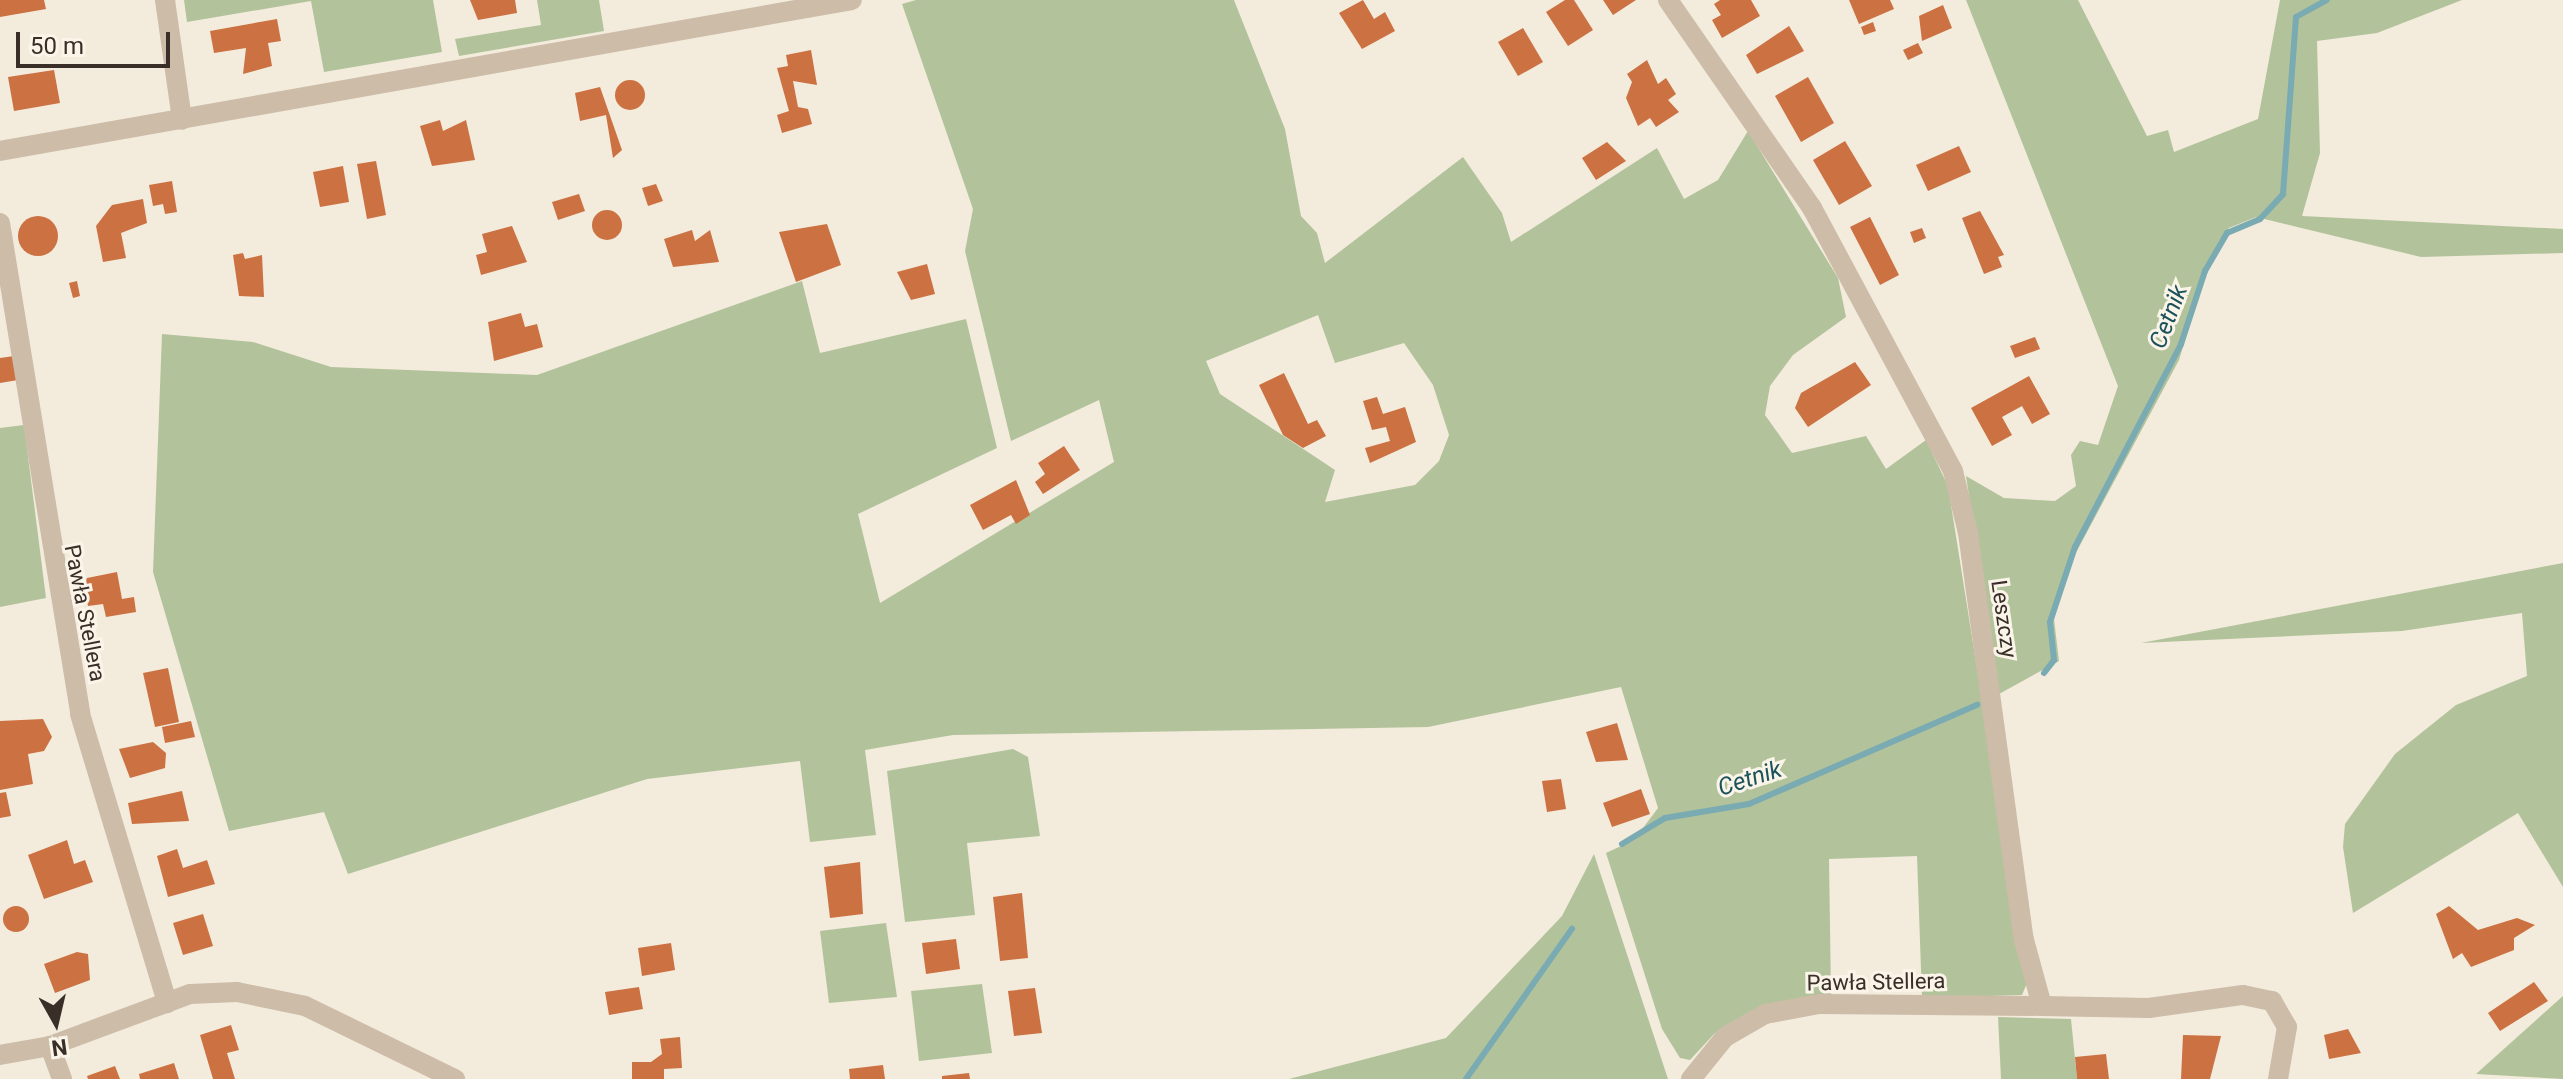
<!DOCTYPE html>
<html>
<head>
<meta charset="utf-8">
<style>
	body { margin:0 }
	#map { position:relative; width:2563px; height:1079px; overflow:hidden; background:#f3ebdc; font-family:Roboto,sans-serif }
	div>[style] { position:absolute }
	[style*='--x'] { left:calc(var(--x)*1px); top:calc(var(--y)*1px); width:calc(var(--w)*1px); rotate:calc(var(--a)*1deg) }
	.green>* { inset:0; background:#b2c39b }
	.stream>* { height:6px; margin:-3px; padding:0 3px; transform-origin:3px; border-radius:3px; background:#7aaab2 }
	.building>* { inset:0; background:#cb7142 }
	.round { border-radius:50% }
	.minor>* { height:20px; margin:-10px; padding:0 10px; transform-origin:10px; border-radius:10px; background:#ccbca8 }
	span { translate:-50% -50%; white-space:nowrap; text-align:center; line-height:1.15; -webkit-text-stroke:6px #fbf4e9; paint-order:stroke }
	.street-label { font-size:22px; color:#392f28 }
	.water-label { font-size:24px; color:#1c525c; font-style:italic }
	.north { position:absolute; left:16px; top:983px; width:80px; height:80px; -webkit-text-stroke:6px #fbf4e9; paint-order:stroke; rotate:172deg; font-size:22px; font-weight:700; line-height:32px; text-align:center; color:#392f28 }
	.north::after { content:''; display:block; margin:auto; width:28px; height:36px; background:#392f28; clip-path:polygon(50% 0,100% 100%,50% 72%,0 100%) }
	.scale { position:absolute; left:16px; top:32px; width:154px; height:36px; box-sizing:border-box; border:4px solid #392f28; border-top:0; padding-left:10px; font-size:24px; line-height:28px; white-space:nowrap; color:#392f28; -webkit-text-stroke:6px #fbf4e9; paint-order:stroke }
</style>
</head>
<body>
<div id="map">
	<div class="green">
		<div style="clip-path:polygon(184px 0,433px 0,442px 52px,324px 72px,311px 1px,187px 22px)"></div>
		<div style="clip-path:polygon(537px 0,599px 0,604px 31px,459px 56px,455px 39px,541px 25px)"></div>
		<div style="clip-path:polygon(evenodd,916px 0,1234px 0,1285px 129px,1301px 216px,1317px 233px,1325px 263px,1463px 157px,1502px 213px,1511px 242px,1657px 148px,1684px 199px,1718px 180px,1748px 131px,1838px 278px,1846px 317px,1793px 355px,1770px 386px,1765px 415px,1792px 453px,1866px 436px,1886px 469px,1926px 440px,1948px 486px,2027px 983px,2022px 995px,1922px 998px,1917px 856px,1829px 859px,1831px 995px,1715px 1033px,1690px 1060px,1680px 1058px,1662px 1029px,1606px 853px,1634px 840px,1658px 808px,1621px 687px,1428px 727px,953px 735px,865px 750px,876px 835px,810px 842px,800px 761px,647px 779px,348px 874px,324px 812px,229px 831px,153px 572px,162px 334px,253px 342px,331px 367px,537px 375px,802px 281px,820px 353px,966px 319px,997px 448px,858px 514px,880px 603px,1114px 462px,1099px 400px,1011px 441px,965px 251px,973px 209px,902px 4px,916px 0,1318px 315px,1335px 363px,1404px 343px,1433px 385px,1449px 435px,1439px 461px,1415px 485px,1325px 502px,1335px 470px,1220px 394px,1206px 361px,1318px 315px)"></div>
		<div style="clip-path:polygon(1966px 0,2078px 0,2147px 136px,2168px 130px,2174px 152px,2258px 119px,2280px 0,2462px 0,2377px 33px,2317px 41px,2320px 153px,2302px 216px,2563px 229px,2563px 253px,2421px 257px,2256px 217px,2229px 228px,2204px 279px,2179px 360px,2071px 562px,2054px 619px,2059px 661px,1999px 694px,1966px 476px,2004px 498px,2055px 501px,2076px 486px,2071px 455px,2080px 441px,2098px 445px,2118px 386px)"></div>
		<div style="clip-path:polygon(24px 425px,46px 598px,0 607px,0 428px)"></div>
		<div style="clip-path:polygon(2563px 563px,2563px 887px,2518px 813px,2353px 913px,2343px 847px,2345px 824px,2395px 754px,2456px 705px,2527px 676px,2522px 613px,2402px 631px,2141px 643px)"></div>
		<div style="clip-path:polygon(1013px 749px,1028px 757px,1040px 836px,967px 843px,975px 915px,905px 922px,887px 771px)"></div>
		<div style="clip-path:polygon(1594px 854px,1668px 1079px,1289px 1079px,1446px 1038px,1562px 916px)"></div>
		<div style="clip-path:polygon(886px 923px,897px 997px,829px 1003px,820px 931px)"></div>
		<div style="clip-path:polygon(982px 984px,992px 1053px,919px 1061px,911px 991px)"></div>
		<div style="clip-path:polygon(2563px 996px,2563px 1079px,2476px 1074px)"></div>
		<div style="clip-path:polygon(1998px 1017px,2071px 1019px,2077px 1079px,2001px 1079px)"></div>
	</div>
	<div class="stream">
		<div style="--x:2044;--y:673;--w:16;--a:-52"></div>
		<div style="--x:2054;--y:660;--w:38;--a:-96"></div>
		<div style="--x:2050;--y:622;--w:79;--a:-71.6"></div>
		<div style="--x:2075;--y:547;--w:229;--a:-62.4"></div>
		<div style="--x:2181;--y:344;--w:77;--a:-71.8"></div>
		<div style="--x:2205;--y:271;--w:44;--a:-59.9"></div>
		<div style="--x:2227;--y:233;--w:36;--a:-23"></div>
		<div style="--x:2260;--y:219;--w:34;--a:-47"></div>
		<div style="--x:2283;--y:194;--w:177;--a:-85.8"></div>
		<div style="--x:2296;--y:17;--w:35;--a:-29"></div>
		<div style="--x:1622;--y:844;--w:50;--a:-31.2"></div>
		<div style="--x:1665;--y:818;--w:85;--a:-9.5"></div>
		<div style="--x:1749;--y:804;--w:249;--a:-23.5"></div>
		<div style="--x:1466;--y:1079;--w:184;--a:-54.8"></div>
	</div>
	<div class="building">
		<div style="clip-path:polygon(0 0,44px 0,46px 9px,0 17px)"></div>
		<div style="clip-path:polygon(470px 0,515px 0,517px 13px,478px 20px)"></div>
		<div style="clip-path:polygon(1363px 0,1374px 19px,1385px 12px,1395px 31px,1362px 49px,1339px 13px)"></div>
		<div style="clip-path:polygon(1565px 0,1574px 0,1593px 30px,1568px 46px,1546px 12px)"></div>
		<div style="clip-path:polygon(1603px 0,1636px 0,1613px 15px)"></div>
		<div style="clip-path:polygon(1720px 0,1751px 0,1760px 16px,1722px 38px,1712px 20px,1721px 15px,1714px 4px)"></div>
		<div style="clip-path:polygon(1849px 0,1890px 0,1894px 9px,1859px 24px)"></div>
		<div style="clip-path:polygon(1943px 5px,1952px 28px,1922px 41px,1919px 16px)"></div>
		<div style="clip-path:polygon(277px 19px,281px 41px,268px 43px,272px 66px,243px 74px,246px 48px,214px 53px,210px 31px)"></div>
		<div style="clip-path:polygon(1873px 22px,1876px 31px,1864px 35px,1861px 27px)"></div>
		<div style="clip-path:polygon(1789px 26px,1804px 51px,1757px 74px,1746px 55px)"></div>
		<div style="clip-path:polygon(1523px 28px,1543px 62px,1518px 76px,1498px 42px)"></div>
		<div style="clip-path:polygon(1918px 43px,1923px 53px,1908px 60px,1903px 50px)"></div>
		<div style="clip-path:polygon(811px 50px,817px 85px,793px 81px,798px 107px,808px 109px,812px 124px,782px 133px,777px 115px,789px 111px,777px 68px,788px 66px,786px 55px)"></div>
		<div style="clip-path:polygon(1647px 60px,1658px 84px,1666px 78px,1676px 94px,1668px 100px,1679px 112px,1656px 127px,1650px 118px,1638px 126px,1626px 98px,1632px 82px,1627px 74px)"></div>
		<div style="clip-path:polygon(54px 70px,60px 103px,14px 111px,8px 77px)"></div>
		<div style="clip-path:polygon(1808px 77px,1834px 123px,1801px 142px,1775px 96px)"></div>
		<div class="round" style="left:615px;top:80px;width:30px;height:30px"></div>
		<div style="clip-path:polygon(600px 87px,622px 150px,613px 158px,606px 115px,580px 121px,575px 93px)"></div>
		<div style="clip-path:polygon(440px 120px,443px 131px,466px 120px,475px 160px,432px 166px,420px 126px)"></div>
		<div style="clip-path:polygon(1845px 141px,1872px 186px,1839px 205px,1813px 160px)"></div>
		<div style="clip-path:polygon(1607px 142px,1626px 161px,1596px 180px,1582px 158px)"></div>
		<div style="clip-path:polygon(1959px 146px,1971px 172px,1928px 191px,1916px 165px)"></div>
		<div style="clip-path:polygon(376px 161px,386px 215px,367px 219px,357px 164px)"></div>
		<div style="clip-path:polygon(343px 166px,349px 202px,320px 207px,313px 172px)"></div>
		<div style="clip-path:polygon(172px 181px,177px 212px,165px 214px,163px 204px,153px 206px,149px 185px)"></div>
		<div style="clip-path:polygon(656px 184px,663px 201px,648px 206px,642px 188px)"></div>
		<div style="clip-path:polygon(579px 194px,585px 211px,558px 220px,552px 202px)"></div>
		<div style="clip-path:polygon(143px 199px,147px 223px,121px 233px,126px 258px,103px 262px,96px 226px,112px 205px)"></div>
		<div class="round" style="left:592px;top:210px;width:30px;height:30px"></div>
		<div style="clip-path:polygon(1980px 211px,2004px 255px,1998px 257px,2002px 267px,1984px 274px,1962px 218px)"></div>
		<div class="round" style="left:18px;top:216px;width:40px;height:40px"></div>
		<div style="clip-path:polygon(1870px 217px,1899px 275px,1880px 285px,1850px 227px)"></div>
		<div style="clip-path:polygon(827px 224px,841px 265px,796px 282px,779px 232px)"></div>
		<div style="clip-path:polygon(512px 226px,527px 262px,481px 275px,476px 255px,487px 252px,482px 234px)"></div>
		<div style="clip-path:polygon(1922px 228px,1926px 238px,1914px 243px,1910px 232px)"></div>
		<div style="clip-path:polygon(692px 230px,695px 241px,710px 230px,719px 262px,673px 267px,664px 239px)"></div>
		<div style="clip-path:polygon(243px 253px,245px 259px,262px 255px,264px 297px,239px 296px,233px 255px)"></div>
		<div style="clip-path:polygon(927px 264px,935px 294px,911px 300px,897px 272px)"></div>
		<div style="clip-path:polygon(77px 281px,80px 296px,73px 298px,69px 283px)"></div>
		<div style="clip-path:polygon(521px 313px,525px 327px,537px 324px,543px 347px,494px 361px,488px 322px)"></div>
		<div style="clip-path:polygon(2035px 337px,2040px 349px,2015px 358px,2010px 346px)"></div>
		<div style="clip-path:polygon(14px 356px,18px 380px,0 383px,0 358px)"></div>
		<div style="clip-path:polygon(1855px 362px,1871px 385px,1808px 427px,1795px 408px,1801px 393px)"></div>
		<div style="clip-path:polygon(1284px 373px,1308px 424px,1317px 420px,1326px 436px,1303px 448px,1283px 435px,1259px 385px)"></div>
		<div style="clip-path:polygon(2029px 376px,2050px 414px,2032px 424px,2022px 406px,2002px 417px,2012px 435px,1992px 446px,1971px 408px)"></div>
		<div style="clip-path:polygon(1377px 397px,1383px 414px,1405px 407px,1416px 442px,1370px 463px,1365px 448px,1390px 441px,1386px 427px,1372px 430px,1363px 401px)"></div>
		<div style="clip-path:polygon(1064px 446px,1080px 470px,1043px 494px,1035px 482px,1045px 474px,1038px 463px)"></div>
		<div style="clip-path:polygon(1016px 480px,1030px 515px,1016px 524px,1011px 515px,983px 530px,970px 505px)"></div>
		<div style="clip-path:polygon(117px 572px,122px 599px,134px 597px,136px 612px,106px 617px,103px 604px,88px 606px,84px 586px,87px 578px)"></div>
		<div style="clip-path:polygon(168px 668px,179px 722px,155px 727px,143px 673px)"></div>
		<div style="clip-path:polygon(43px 719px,52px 737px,44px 751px,28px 754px,33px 784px,0 790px,0 721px)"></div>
		<div style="clip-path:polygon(191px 721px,195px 737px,165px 743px,162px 727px)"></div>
		<div style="clip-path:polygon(1617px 723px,1628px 760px,1596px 762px,1586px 732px)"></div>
		<div style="clip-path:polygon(153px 742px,166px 753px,165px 768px,130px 778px,119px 749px)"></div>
		<div style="clip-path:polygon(1561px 779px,1566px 809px,1547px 812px,1542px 781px)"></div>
		<div style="clip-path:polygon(1641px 789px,1650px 814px,1612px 827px,1603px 803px)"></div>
		<div style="clip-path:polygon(182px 791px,189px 821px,132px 824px,128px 803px)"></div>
		<div style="clip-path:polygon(6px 792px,11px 816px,0 818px,0 793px)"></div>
		<div style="clip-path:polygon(67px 840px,74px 864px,85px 860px,93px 882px,44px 899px,28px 855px)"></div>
		<div style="clip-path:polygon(177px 849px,183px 868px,207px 860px,215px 884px,168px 897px,157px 856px)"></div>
		<div style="clip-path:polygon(860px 862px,863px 914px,830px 918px,824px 867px)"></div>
		<div style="clip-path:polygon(1022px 893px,1028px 958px,1000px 961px,993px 897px)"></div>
		<div style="clip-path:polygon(2449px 906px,2478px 930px,2517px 918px,2535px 925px,2514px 938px,2514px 950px,2471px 967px,2462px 953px,2453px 959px,2436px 914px)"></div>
		<div class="round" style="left:3px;top:906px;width:26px;height:26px"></div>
		<div style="clip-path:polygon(203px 914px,213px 946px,183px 955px,173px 923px)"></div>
		<div style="clip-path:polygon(956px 939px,960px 969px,926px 974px,922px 943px)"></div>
		<div style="clip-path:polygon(671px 943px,675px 970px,642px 976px,638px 948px)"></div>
		<div style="clip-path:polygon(77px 952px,88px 954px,90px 980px,55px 993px,44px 964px)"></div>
		<div style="clip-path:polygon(2534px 982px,2548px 1001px,2500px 1031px,2488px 1013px)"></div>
		<div style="clip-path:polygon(639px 987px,643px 1009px,609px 1015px,605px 992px)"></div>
		<div style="clip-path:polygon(1035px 988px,1042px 1033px,1014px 1036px,1008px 991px)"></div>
		<div style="clip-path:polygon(231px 1025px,239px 1050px,227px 1053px,235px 1079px,213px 1079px,200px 1035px)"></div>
		<div style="clip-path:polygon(2348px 1029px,2361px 1053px,2329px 1059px,2324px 1035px)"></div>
		<div style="clip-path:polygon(2183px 1035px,2221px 1036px,2210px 1079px,2181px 1079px)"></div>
		<div style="clip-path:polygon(680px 1037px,682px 1068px,664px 1069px,664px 1079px,632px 1079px,632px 1062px,651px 1062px,662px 1054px,660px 1039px)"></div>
		<div style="clip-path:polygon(2106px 1054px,2109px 1079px,2077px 1079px,2075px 1057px)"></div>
		<div style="clip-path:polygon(174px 1063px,179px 1079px,140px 1079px,139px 1074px)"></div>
		<div style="clip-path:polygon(883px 1065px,885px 1079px,850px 1079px,849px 1069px)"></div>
		<div style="clip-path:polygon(115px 1066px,120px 1079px,88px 1079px,87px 1076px)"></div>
		<div style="clip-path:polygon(969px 1073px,970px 1079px,942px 1079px,942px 1076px)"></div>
	</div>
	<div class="minor">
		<div style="--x:165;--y:0;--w:121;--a:81.9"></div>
		<div style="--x:1668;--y:0;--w:253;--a:55.3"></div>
		<div style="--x:1812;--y:208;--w:298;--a:61.8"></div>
		<div style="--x:1953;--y:471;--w:64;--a:76.4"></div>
		<div style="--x:1968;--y:533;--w:411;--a:82.2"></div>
		<div style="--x:2024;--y:940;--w:68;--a:74.7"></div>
		<div style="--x:2042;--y:1006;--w:107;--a:1.1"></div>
		<div style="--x:2149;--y:1008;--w:95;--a:-7.9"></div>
		<div style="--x:2243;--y:995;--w:30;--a:12"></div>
		<div style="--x:2272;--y:1001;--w:30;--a:60"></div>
		<div style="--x:2287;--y:1027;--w:53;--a:99.8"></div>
		<div style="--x:0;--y:151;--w:865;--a:-10.05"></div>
		<div style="--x:0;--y:223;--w:497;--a:80.7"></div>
		<div style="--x:80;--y:714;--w:302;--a:73.2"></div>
		<div style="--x:50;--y:1046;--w:35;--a:70"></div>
		<div style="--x:0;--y:1055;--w:51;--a:-10.2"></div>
		<div style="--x:50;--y:1046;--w:149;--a:-20.4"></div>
		<div style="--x:190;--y:994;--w:47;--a:-2.4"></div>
		<div style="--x:237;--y:992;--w:69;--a:11.6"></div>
		<div style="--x:305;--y:1006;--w:167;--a:26"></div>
		<div style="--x:1691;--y:1079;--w:54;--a:-51"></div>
		<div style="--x:1725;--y:1037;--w:46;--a:-29.9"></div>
		<div style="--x:1765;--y:1014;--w:55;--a:-10.5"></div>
		<div style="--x:1819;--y:1004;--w:223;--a:0.5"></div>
	</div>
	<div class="street-label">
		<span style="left:85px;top:613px;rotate:79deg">Pawła Stellera</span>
		<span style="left:2004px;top:619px;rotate:82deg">Leszczy</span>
		<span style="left:1876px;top:982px;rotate:-1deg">Pawła Stellera</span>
	</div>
	<div class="water-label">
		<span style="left:2169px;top:317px;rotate:-69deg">Cetnik</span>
		<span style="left:1750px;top:779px;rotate:-18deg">Cetnik</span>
	</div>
	<div class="north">N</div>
	<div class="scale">50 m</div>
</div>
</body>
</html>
